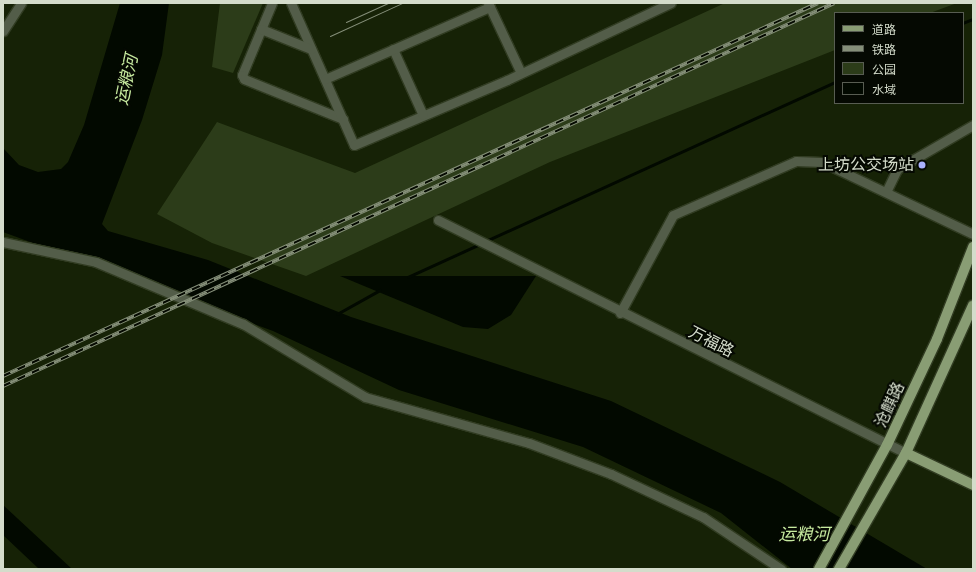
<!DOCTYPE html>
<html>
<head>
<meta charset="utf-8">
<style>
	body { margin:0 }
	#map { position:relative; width:976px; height:572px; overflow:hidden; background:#162206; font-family:"Zilla Slab","Noto Sans SC",serif }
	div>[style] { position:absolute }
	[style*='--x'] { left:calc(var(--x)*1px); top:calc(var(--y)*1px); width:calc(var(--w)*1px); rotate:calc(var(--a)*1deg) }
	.green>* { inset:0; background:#2c3c19 }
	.water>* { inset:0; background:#020900 }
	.stream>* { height:2.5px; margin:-1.25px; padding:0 1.25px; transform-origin:1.25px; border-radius:1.25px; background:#020900 }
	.roads { filter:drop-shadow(1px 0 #313c22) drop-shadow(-1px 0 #313c22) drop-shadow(0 1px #313c22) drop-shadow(0 -1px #313c22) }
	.minor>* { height:9px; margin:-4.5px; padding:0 4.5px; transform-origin:4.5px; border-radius:4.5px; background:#535d49 }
	.major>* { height:10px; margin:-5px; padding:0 5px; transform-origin:5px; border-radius:5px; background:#899d74 }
	.tram>* { height:1px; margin:-0.5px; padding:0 0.5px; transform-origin:0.5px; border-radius:0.5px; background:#858f79 }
	.rail>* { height:4px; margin-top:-2px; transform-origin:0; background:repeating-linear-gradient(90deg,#050902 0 8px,#858f79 0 16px); box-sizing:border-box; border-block:1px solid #858f79 }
	.dots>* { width:11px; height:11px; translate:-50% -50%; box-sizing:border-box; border:2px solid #050902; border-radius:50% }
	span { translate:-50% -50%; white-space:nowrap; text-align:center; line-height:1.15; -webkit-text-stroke:4px #050902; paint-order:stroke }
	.poi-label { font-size:16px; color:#d4dccb }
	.right { translate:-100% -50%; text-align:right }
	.street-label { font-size:16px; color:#d4dccb }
	.water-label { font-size:17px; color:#c6ea9f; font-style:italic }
	.frame { position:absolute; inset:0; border:4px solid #d4dccb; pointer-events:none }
	.legend { position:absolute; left:834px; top:12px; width:130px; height:92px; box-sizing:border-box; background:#050902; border:1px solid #585d52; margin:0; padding:5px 7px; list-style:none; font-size:12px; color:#d4dccb }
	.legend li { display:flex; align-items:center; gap:8px; height:20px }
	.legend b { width:20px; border:1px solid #585d52 }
</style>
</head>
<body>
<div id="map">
	<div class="green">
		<div style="clip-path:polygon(220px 3px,263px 3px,233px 73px,212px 67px)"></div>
		<div style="clip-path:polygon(725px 3px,957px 3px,930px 13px,835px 13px,835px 50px,550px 162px,306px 276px,212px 243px,157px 214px,217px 122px,355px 173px)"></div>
	</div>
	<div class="water">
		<div style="clip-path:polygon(120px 3px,169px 3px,162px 55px,142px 120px,102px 224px,108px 231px,208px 260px,351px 317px,611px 401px,780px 482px,927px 569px,792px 569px,721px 513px,583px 447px,399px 390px,273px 331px,3px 232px,3px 148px,19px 165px,38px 172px,61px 169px,68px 162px,84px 125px)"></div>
		<div style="clip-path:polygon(340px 276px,536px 276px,511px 315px,488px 329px,463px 327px)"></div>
		<div style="clip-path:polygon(3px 505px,72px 569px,39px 569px,3px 535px)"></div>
	</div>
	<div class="stream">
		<div style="--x:963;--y:23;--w:11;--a:-22"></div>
		<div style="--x:486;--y:241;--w:384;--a:-24.5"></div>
		<div style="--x:408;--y:277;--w:79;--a:-24.6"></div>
		<div style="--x:337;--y:314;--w:49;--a:-29.2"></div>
	</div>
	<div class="roads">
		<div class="minor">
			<div style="--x:272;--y:3;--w:78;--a:112.6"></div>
			<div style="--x:242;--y:75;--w:4;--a:63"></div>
			<div style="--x:244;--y:79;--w:107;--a:22"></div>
			<div style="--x:291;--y:3;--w:155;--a:66.1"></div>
			<div style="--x:354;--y:145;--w:166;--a:-23"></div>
			<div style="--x:507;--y:80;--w:181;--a:-25.2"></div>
			<div style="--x:488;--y:3;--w:77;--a:64.8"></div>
			<div style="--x:261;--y:29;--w:54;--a:21.8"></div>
			<div style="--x:3;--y:31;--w:33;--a:-57"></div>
			<div style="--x:393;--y:49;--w:72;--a:65.6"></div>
			<div style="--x:325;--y:79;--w:180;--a:-23.6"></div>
			<div style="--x:886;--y:192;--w:25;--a:-64"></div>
			<div style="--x:897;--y:169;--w:88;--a:-30.1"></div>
			<div style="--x:438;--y:220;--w:523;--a:26.47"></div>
			<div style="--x:3;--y:242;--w:95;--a:12.1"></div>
			<div style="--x:96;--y:262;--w:160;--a:22.9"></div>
			<div style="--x:243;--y:324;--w:142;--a:30.9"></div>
			<div style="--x:365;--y:397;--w:170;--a:15.7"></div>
			<div style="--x:529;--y:443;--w:88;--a:20.7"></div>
			<div style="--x:611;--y:474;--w:102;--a:25.1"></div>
			<div style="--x:703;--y:517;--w:94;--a:33.7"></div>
			<div style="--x:620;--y:313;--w:111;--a:-61.6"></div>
			<div style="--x:673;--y:215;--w:134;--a:-23.7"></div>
			<div style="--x:796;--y:161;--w:26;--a:2"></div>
			<div style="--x:822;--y:162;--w:167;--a:25.5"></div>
		</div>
		<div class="major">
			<div style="--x:906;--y:453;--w:74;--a:25.5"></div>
			<div style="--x:819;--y:569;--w:141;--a:-61.3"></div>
			<div style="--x:887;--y:445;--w:117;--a:-64.7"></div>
			<div style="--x:937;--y:339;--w:99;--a:-68.6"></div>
			<div style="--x:839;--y:569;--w:134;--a:-60"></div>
			<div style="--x:906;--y:453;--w:162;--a:-65.6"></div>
		</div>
	</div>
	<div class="tram">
		<div style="--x:346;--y:22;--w:46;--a:-24.3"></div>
		<div style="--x:330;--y:36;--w:79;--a:-24.6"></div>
	</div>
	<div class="rail">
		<div style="--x:3;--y:376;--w:896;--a:-24.59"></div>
		<div style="--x:3;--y:386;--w:915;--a:-24.74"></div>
	</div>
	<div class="dots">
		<div style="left:922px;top:165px;background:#a9b0fc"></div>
	</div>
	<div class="poi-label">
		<span class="right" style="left:914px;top:165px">上坊公交场站</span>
	</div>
	<div class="street-label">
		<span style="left:711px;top:342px;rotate:27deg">万福路</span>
		<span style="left:890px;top:405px;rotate:-65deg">沧麒路</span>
	</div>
	<div class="water-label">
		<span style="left:127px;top:80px;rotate:-78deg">运粮河</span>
		<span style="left:804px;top:535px">运粮河</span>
	</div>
	<div class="frame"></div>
	<ul class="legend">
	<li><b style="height:5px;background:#899d74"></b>道路</li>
	<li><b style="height:5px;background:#858f79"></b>铁路</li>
	<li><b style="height:11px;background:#2c3c19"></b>公园</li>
	<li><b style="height:11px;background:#020900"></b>水域</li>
	</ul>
</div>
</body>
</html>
